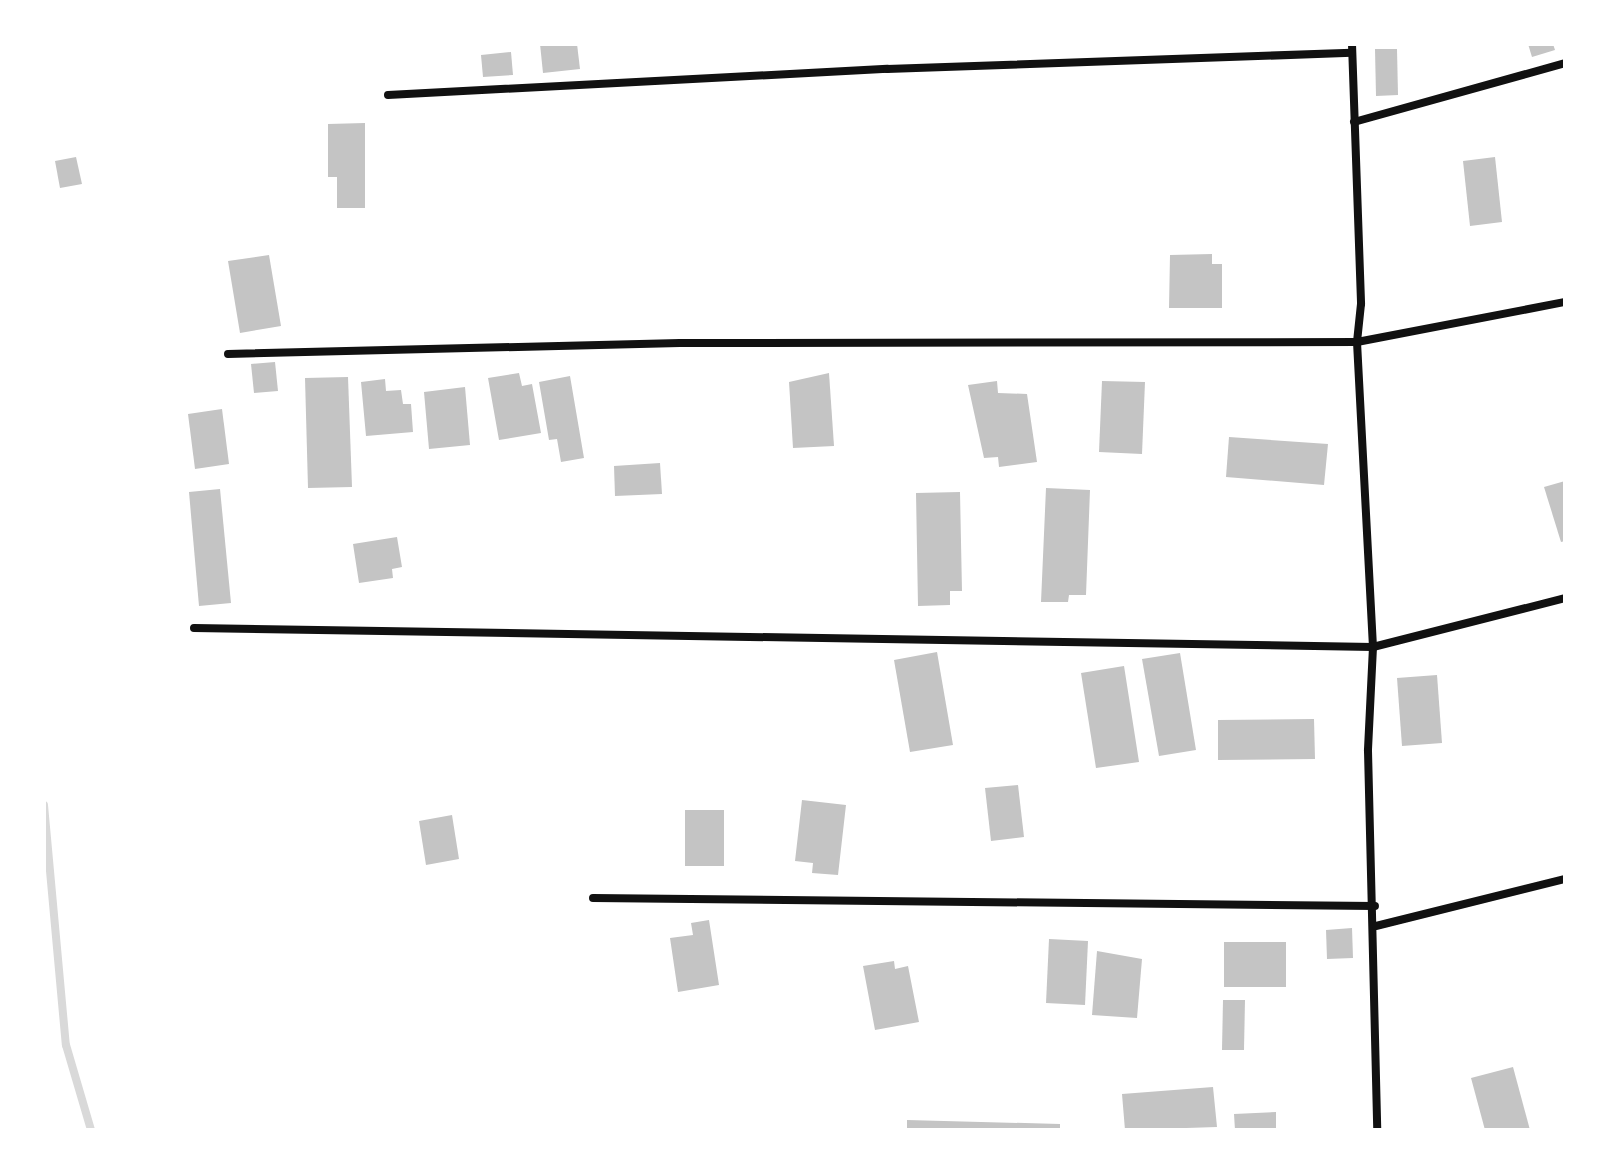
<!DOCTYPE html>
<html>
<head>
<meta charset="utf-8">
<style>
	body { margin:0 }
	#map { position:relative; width:1609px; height:1174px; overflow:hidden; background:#fff; font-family:Commissioner,sans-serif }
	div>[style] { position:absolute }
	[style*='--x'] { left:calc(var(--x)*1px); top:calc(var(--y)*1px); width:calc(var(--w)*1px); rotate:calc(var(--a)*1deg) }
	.stream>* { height:8px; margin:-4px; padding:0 4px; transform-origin:4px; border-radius:4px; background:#d9d9d9 }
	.building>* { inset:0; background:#c4c4c4 }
	.minor>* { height:8px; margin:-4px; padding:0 4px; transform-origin:4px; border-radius:4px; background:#111 }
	span { translate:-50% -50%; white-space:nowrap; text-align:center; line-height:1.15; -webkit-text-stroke:8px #fff; paint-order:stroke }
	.frame { position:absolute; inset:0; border:46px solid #fff; pointer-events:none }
</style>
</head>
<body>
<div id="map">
	<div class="stream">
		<div style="--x:44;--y:805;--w:241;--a:84.8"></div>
		<div style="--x:66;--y:1045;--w:89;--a:73.6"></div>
	</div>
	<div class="building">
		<div style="clip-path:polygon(540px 44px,577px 44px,580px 69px,543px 73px)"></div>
		<div style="clip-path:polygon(1528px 44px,1553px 44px,1555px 50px,1532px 57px)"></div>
		<div style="clip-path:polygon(1375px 49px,1397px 49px,1398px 95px,1376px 96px)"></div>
		<div style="clip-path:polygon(511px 52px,513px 75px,483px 77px,481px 55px)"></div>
		<div style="clip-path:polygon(365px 123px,365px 208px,337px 208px,337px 177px,328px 177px,328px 124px)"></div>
		<div style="clip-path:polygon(76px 157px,82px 184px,60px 188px,55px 161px)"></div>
		<div style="clip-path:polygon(1495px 157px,1502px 222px,1470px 226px,1463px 161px)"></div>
		<div style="clip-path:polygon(1212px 254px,1212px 264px,1222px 264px,1222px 308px,1169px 308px,1170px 255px)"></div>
		<div style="clip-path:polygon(269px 255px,281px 326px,240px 333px,228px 261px)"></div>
		<div style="clip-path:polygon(275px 362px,278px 391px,254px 393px,251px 364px)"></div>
		<div style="clip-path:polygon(519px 373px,522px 386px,532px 384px,541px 433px,499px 440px,488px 378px)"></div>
		<div style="clip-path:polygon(829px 373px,834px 446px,793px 448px,789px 382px)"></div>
		<div style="clip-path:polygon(570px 376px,584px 458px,561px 462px,557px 439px,549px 440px,539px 382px)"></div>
		<div style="clip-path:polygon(348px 377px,352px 487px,308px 488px,305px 378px)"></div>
		<div style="clip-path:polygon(385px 379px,386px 391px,401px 390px,403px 404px,411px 404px,413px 432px,366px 436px,361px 382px)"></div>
		<div style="clip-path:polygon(997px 381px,998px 393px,1027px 394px,1037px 462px,999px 467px,998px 457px,984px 458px,968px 385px)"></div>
		<div style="clip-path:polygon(1102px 381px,1145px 382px,1142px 454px,1099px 452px)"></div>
		<div style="clip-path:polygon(465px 387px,470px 445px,429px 449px,424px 392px)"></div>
		<div style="clip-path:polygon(222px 409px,229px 464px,195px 469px,188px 414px)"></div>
		<div style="clip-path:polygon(1229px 437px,1328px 444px,1324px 485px,1226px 477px)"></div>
		<div style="clip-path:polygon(660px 463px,662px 494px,615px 496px,614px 466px)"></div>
		<div style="clip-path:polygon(1565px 481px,1565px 541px,1561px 542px,1544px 487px)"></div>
		<div style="clip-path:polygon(1046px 488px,1090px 490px,1086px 595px,1069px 595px,1068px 602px,1041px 602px)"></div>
		<div style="clip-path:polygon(220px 489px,231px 603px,199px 606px,189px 492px)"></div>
		<div style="clip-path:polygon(960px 492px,962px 591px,950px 591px,950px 605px,918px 606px,916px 493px)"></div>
		<div style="clip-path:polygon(397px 537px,402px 567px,392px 569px,393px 578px,359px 583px,353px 544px)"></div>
		<div style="clip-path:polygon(937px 652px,953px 745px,910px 752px,894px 660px)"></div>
		<div style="clip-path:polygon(1180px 653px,1196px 750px,1159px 756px,1142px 659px)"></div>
		<div style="clip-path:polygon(1124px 666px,1139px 762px,1096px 768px,1081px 673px)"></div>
		<div style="clip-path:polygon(1437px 675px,1442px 743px,1402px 746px,1397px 678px)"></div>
		<div style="clip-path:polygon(1314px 719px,1315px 759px,1218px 760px,1218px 720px)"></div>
		<div style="clip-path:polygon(1018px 785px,1024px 837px,991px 841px,985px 788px)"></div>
		<div style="clip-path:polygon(802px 800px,846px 805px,838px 875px,812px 873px,813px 863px,795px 861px)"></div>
		<div style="clip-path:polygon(685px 810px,724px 810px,724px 866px,685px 866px)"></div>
		<div style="clip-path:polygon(452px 815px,459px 859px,426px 865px,419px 821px)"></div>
		<div style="clip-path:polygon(709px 920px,719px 985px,678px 992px,670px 938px,693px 935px,691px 923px)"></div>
		<div style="clip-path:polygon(1352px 928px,1353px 958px,1327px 959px,1326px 930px)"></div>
		<div style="clip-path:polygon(1049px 939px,1088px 941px,1085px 1005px,1046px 1003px)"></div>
		<div style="clip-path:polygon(1224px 942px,1286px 942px,1286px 987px,1224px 987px)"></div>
		<div style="clip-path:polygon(1097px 951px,1142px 959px,1137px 1018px,1092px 1015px)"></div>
		<div style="clip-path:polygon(894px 961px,895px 969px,908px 966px,919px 1022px,875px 1030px,863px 966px)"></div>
		<div style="clip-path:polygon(1223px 1000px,1245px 1000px,1244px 1050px,1222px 1050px)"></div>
		<div style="clip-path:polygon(1513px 1067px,1530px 1130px,1485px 1130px,1471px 1078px)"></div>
		<div style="clip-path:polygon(1213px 1087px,1217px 1127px,1125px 1130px,1122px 1094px)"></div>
		<div style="clip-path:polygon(1276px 1112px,1276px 1130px,1235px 1130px,1234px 1114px)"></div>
		<div style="clip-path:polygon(907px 1120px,1060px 1124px,1060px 1130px,907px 1130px)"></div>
	</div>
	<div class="minor">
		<div style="--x:1352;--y:44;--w:260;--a:88"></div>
		<div style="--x:1361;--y:304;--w:38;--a:96"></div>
		<div style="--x:1357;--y:342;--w:305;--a:87"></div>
		<div style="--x:1373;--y:647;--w:104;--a:92.8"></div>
		<div style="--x:1368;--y:751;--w:379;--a:88.6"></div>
		<div style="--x:388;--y:95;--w:500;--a:-3"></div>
		<div style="--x:887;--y:69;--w:465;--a:-2"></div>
		<div style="--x:1354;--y:122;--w:219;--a:-15.6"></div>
		<div style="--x:228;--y:354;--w:452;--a:-1.4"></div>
		<div style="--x:680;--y:343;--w:677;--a:-0.08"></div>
		<div style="--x:1357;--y:342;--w:212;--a:-10.9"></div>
		<div style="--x:194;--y:628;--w:1179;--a:0.92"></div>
		<div style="--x:1373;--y:647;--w:198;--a:-14.3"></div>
		<div style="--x:593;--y:898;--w:782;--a:0.59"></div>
		<div style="--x:1376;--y:926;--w:195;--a:-14"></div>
	</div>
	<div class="frame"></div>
</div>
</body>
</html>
